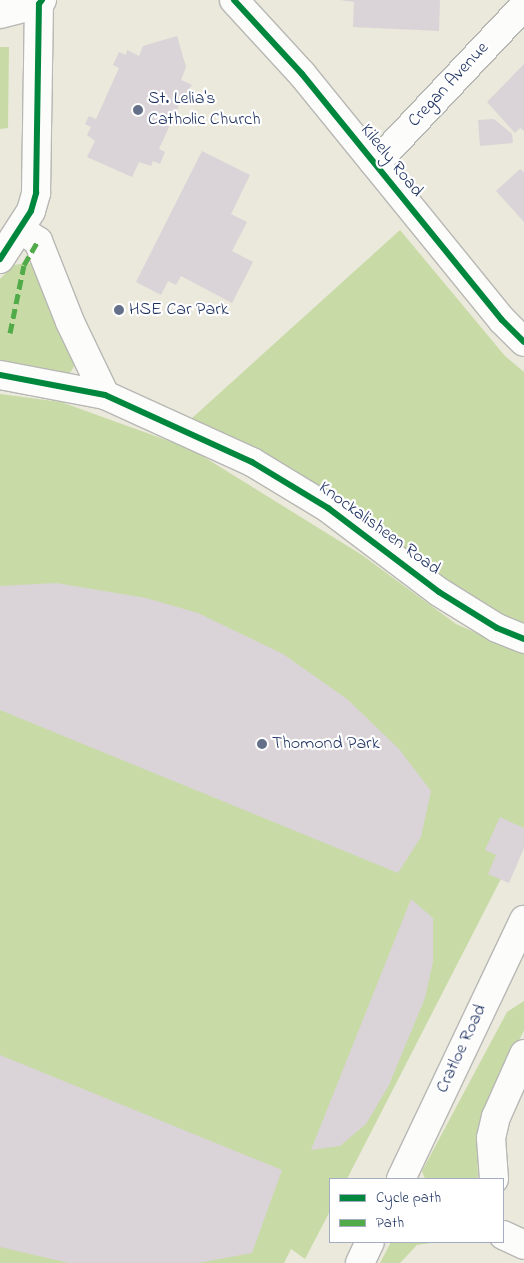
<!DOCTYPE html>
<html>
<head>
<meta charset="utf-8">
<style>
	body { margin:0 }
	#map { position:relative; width:524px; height:1263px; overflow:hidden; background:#ebe8dc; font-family:"Indie Flower",sans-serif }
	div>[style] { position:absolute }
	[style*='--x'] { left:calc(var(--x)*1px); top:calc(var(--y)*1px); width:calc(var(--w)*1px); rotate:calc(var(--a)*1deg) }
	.green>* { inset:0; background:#c8dba7 }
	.building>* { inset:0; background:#dad3d7 }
	.roads { filter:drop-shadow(1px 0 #b7b7b4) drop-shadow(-1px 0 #b7b7b4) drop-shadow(0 1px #b7b7b4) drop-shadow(0 -1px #b7b7b4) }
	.minor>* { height:28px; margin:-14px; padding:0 14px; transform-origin:14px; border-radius:14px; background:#fcfcfa }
	.major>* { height:28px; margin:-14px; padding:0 14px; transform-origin:14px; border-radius:14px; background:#fcfcfa }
	.quiet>* { height:5px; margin-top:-2.5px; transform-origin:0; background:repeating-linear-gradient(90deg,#52ab49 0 10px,transparent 0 15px) }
	.cycleway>* { height:6px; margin:-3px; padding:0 3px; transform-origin:3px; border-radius:3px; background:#00873e }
	.dots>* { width:14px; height:14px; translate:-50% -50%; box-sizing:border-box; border:2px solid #fff; border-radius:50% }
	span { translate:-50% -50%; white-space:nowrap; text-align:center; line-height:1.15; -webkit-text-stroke:4.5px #fff; paint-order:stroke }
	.street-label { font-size:18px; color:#1b2f5e }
	.poi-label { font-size:18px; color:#1b2f5e }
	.left { translate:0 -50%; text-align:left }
	.legend { position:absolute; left:329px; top:1178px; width:175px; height:65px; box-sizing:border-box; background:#fff; border:1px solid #a4acbf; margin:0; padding:6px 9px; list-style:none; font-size:15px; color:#1b2f5e }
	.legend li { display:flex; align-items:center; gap:10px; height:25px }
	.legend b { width:25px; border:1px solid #a4acbf }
</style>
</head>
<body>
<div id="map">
	<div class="green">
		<div style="clip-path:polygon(0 47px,9px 47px,8px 128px,0 129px)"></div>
		<div style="clip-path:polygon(400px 230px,505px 356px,524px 372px,524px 626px,507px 621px,191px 419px)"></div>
		<div style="clip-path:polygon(26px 263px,34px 264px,75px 357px,75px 365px,68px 376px,0 368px,0 279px,14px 265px)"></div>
		<div style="clip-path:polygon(0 394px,61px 402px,205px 454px,204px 457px,362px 555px,456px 624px,524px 654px,524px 834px,347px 1179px,330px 1179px,330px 1211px,305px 1259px,291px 1249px,284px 1263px,0 1263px)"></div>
		<div style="clip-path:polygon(524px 1001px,524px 1030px,477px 1130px,478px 1179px,425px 1179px,422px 1171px,507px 1012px)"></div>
		<div style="clip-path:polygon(391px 1242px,438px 1242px,417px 1245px,400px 1263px,380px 1263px)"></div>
	</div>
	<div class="building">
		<div style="clip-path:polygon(340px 0,440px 0,439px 31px,353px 27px,354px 2px)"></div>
		<div style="clip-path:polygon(177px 36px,186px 67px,181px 80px,192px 85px,189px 89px,196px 92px,190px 105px,181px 101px,159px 149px,165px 152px,160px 164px,153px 161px,151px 166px,139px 162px,132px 177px,87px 157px,95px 141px,87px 135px,91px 127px,85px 124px,89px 116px,96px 119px,119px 68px,113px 65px,119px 52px,126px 55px,127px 50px,139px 56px,143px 46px)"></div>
		<div style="clip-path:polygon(524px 64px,524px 131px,520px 128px,515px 133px,487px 102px)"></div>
		<div style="clip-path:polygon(494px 119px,512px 134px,513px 143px,480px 146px,478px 120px)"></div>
		<div style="clip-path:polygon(202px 151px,250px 175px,231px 214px,247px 222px,232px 251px,253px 262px,232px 303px,181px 276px,176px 285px,168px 281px,161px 295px,136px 282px)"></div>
		<div style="clip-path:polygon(520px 169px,524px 172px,524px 222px,496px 191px)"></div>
		<div style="clip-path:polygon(56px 583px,146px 598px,198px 613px,283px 654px,347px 699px,399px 749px,431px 791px,421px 837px,398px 873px,0 710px,0 586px)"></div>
		<div style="clip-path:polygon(500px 817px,524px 828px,524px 848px,509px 883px,488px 874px,496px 855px,485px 850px)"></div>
		<div style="clip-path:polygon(411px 899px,433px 918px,433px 962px,425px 998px,389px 1085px,366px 1124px,340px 1146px,311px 1150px)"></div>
		<div style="clip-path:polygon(0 1055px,282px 1170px,252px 1253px,198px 1263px,69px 1263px,0 1247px)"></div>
	</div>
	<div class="roads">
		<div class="minor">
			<div style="--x:0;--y:14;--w:40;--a:-14.4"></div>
			<div style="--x:375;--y:164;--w:217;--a:-46.7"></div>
			<div style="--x:20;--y:229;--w:22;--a:34"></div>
			<div style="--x:38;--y:241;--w:87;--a:68.4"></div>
			<div style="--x:70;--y:322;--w:81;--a:64.4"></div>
			<div style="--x:0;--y:259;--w:57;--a:-57.1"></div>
			<div style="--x:31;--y:211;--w:19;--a:-74"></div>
			<div style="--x:36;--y:193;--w:189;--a:-89.1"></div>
			<div style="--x:39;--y:4;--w:5;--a:-53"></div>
			<div style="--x:0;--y:375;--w:107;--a:10.8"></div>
			<div style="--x:105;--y:395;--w:162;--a:24.5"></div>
			<div style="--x:252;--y:462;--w:89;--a:31.2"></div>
			<div style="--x:328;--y:508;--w:139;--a:37.1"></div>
			<div style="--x:439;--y:592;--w:68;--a:31.8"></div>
			<div style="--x:497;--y:628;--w:29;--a:22"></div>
			<div style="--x:494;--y:1179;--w:41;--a:-94.2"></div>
			<div style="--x:491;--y:1138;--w:22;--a:-77"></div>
			<div style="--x:496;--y:1117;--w:69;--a:-66"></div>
			<div style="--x:503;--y:1235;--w:23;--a:25"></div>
		</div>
		<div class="major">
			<div style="--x:234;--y:0;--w:100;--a:47.4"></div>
			<div style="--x:302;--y:74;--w:317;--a:50.9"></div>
			<div style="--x:502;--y:320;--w:31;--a:45"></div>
			<div style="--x:401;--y:1179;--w:287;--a:-64.6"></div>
			<div style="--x:360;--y:1263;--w:23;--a:-65"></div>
		</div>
	</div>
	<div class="quiet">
		<div style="--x:10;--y:333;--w:69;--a:-78.4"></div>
		<div style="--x:24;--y:265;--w:28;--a:-60"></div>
	</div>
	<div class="cycleway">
		<div style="--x:234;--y:0;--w:100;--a:47.4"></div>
		<div style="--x:302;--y:74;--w:317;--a:50.9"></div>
		<div style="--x:502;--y:320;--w:31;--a:45"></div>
		<div style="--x:0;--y:259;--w:57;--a:-57.1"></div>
		<div style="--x:31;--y:211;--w:19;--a:-74"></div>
		<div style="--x:36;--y:193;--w:189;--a:-89.1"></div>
		<div style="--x:39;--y:4;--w:5;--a:-53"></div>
		<div style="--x:0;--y:375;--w:107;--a:10.8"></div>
		<div style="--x:105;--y:395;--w:162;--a:24.5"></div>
		<div style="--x:252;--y:462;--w:89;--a:31.2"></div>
		<div style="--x:328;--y:508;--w:139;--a:37.1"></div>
		<div style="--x:439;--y:592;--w:68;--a:31.8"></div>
		<div style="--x:497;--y:628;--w:29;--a:22"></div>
	</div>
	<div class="dots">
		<div style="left:138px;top:110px;background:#64708a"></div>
		<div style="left:119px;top:310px;background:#64708a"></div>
		<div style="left:262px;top:744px;background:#64708a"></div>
	</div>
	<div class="street-label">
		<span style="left:449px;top:85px;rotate:-47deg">Cregan Avenue</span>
		<span style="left:391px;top:161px;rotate:51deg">Kileely Road</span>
		<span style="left:379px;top:529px;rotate:36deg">Knockalisheen Road</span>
		<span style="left:462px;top:1049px;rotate:-65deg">Cratloe Road</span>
	</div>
	<div class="poi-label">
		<span class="left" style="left:148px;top:110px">St. Lelia's<br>Catholic Church</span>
		<span class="left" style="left:129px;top:310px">HSE Car Park</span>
		<span class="left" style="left:272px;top:744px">Thomond Park</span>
	</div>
	<ul class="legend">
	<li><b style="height:6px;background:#00873e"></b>Cycle path</li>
	<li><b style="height:6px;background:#52ab49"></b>Path</li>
	</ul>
</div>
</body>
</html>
